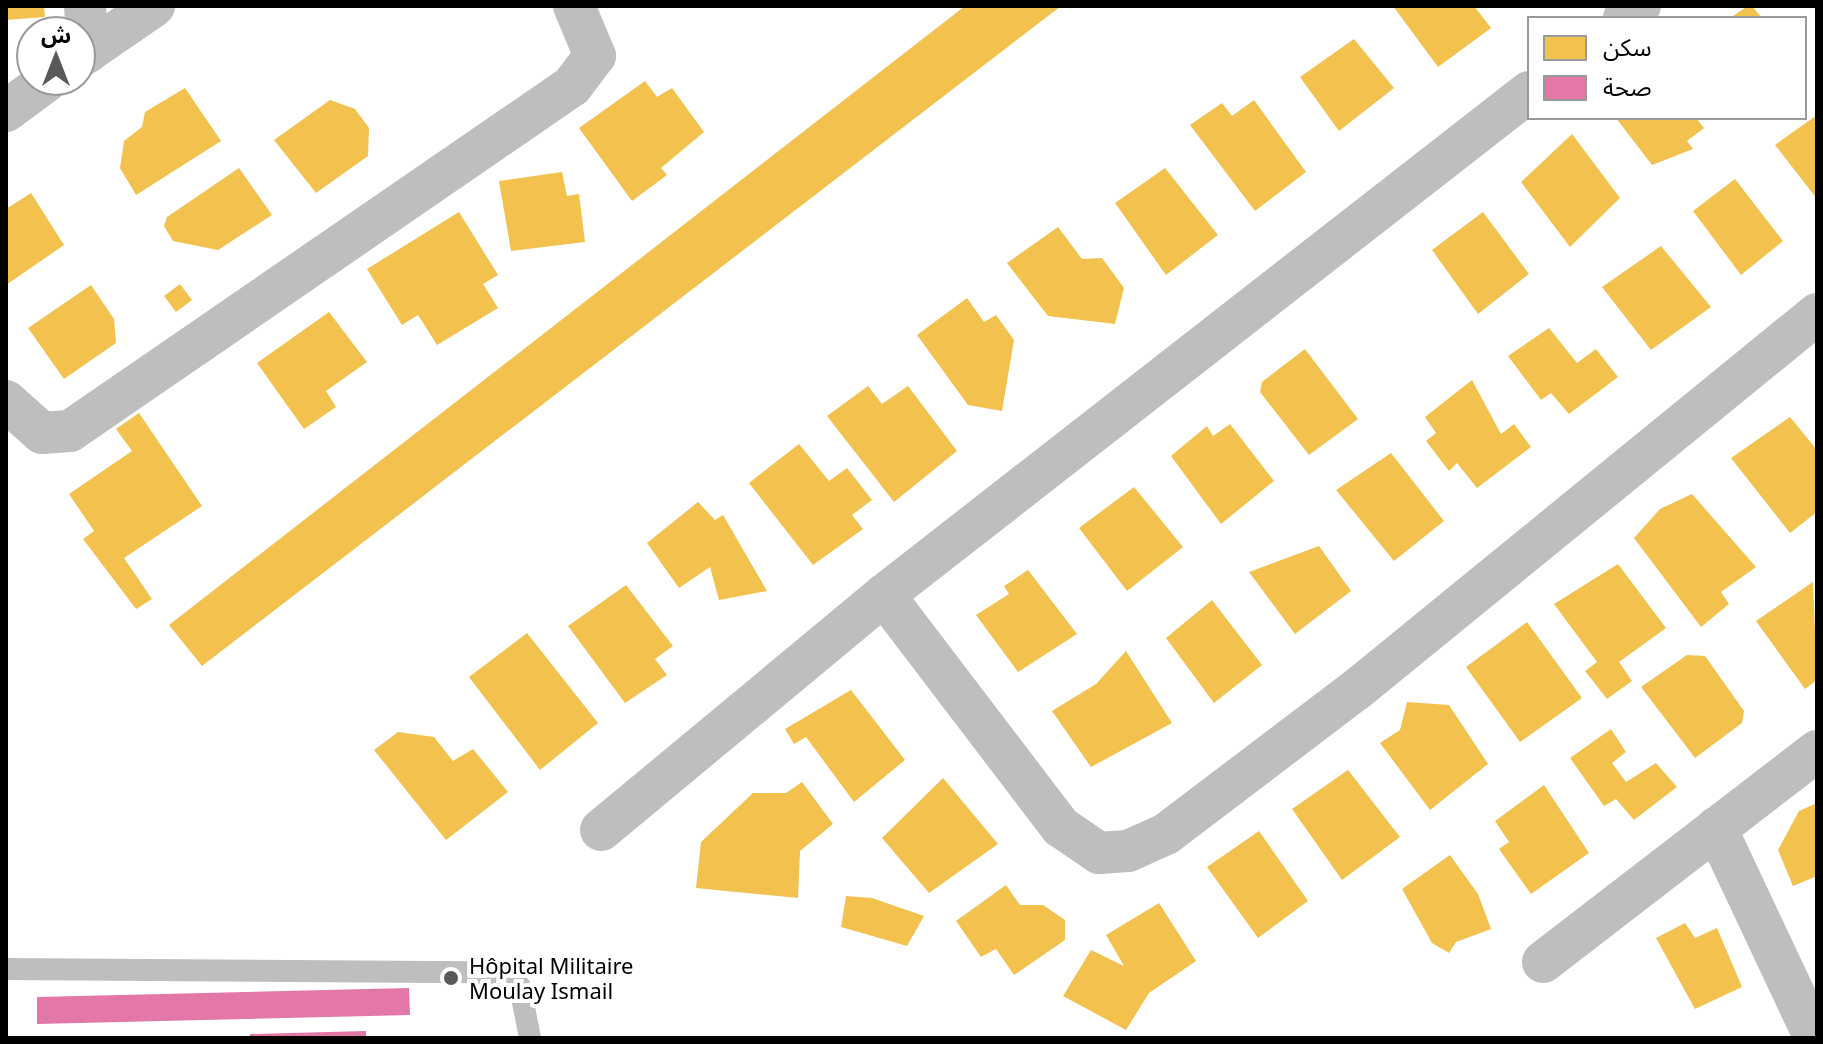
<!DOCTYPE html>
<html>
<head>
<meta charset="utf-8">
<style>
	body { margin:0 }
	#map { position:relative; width:1823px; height:1044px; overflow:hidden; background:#fff; font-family:"Noto Sans","Noto Sans Arabic",sans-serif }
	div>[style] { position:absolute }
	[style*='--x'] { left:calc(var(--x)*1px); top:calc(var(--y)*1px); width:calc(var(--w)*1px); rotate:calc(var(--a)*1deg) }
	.homes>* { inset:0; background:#f2c14e }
	.health>* { inset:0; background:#e377a8 }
	.service>* { height:22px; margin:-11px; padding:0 11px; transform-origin:11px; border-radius:11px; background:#bebebe }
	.minor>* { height:42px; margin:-21px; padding:0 21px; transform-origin:21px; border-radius:21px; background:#bebebe }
	.dots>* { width:22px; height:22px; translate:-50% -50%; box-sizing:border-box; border:4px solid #fff; border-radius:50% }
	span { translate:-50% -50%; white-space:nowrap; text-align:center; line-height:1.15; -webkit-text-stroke:8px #fff; paint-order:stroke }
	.poi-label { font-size:22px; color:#000 }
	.left { translate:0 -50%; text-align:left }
	.frame { position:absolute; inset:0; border:8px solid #000; pointer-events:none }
	.legend { position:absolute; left:1527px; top:16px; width:280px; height:104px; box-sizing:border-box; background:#fff; border:2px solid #999; margin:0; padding:10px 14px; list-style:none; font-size:24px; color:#000 }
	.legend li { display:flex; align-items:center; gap:16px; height:40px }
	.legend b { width:40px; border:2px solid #999 }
	.north { position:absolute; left:16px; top:16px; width:80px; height:80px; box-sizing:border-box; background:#fff; border:2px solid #999; border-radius:50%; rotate:0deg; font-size:22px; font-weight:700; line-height:32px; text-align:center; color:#000 }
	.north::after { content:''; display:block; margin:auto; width:28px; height:36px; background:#595959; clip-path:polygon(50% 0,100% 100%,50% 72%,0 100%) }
</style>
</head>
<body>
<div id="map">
	<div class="homes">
		<div style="clip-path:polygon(6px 6px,44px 6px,45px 17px,6px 20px)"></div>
		<div style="clip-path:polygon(965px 6px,1061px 6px,202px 666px,169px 625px)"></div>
		<div style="clip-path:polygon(1393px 6px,1474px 6px,1491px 28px,1438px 67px)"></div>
		<div style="clip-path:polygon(1752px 6px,1762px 18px,1730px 18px,1748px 6px)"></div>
		<div style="clip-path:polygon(1354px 39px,1394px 88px,1339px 131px,1300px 77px)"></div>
		<div style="clip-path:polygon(645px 81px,657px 97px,672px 88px,704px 132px,661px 168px,667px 175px,632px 201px,579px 128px)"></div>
		<div style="clip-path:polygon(185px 88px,221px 141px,136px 195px,120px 168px,124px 141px,142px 127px,145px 112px)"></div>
		<div style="clip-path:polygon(330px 100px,355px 109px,369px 128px,368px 156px,316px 193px,274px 140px)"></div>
		<div style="clip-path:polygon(1254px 100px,1306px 172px,1255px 211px,1190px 125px,1222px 103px,1232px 116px)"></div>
		<div style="clip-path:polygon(1817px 115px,1817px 199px,1775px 145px)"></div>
		<div style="clip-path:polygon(1616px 118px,1696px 118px,1704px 128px,1687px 141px,1693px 149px,1652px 165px)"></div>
		<div style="clip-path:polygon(1572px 134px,1620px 198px,1570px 247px,1521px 182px)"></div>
		<div style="clip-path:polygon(239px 168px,272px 215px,218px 250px,173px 241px,164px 226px,167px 217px)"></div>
		<div style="clip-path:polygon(1165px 168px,1218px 235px,1166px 275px,1115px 203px)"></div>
		<div style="clip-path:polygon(562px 172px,567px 196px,579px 194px,585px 242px,511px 251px,499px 181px)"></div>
		<div style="clip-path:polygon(1735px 179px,1783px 241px,1741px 275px,1693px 211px)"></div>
		<div style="clip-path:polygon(31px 193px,64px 245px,6px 285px,6px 209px)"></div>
		<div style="clip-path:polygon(459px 212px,498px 275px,483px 284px,498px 308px,437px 345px,418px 315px,402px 325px,367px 269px)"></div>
		<div style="clip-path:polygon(1483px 212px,1529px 274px,1478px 314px,1432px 250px)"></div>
		<div style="clip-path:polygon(1058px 227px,1082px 259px,1102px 258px,1124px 288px,1115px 324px,1048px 316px,1007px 263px)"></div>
		<div style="clip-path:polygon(1661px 246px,1711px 307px,1651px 350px,1602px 287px)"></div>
		<div style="clip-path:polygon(180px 284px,192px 300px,176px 312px,164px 296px)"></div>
		<div style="clip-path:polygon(91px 285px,114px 319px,116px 343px,64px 379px,28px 328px)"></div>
		<div style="clip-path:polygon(967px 298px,984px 322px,996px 315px,1014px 340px,1002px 411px,968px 405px,917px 335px)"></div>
		<div style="clip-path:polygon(329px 312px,367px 362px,326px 391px,336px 407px,304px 429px,257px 363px)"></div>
		<div style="clip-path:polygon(1549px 328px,1577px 363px,1596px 349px,1618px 377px,1569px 414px,1551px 393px,1541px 400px,1508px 356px)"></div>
		<div style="clip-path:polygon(1305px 349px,1358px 419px,1309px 455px,1260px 392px,1262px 382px)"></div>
		<div style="clip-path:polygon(1472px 380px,1501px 434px,1514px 424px,1531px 447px,1477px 488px,1457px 463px,1449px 471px,1426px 441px,1436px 433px,1425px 417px)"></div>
		<div style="clip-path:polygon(868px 386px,882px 404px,908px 386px,957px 451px,894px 502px,827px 416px)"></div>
		<div style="clip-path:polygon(139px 413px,202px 506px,124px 558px,152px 599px,136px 609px,83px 539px,94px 531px,69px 494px,132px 451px,116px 429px)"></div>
		<div style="clip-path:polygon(1790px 417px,1817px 450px,1817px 512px,1790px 533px,1731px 458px)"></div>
		<div style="clip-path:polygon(1230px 424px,1274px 481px,1221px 524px,1171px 456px,1207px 426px,1213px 436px)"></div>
		<div style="clip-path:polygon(799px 444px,829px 481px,847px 468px,872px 500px,852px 515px,863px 529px,813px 565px,749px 483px)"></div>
		<div style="clip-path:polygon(1391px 453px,1444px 521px,1394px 561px,1336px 490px)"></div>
		<div style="clip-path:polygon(1134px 487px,1183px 547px,1127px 591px,1079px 528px)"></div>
		<div style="clip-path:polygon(1692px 494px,1756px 567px,1721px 592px,1729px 604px,1701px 627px,1634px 538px,1660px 509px)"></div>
		<div style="clip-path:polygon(698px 502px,715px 520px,723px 515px,767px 591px,719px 600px,710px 567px,679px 588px,647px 543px)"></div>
		<div style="clip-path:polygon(1319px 546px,1351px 591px,1295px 634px,1249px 572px)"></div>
		<div style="clip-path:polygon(1618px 564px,1666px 628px,1619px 662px,1632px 681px,1607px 699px,1585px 671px,1597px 662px,1554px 604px)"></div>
		<div style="clip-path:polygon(1028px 570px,1077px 634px,1018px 672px,976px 615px,1009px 594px,1004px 586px)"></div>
		<div style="clip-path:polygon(1813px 582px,1817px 680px,1805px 689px,1756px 621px)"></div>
		<div style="clip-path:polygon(626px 585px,673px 646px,655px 659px,667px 675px,625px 703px,568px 626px)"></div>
		<div style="clip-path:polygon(1212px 600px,1262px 665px,1214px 703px,1166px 638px)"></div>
		<div style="clip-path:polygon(1527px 622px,1582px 698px,1520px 742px,1466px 667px)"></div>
		<div style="clip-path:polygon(527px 633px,598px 723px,540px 770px,469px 677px)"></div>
		<div style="clip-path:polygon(1126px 651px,1172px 723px,1091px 767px,1052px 711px,1096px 684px)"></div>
		<div style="clip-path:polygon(1687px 655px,1705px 656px,1744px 711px,1742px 723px,1695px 758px,1641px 687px)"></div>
		<div style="clip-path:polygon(851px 690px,905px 760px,854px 802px,806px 737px,794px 744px,785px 729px)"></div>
		<div style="clip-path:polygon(1407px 702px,1449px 705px,1488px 764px,1430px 810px,1380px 743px,1400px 730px)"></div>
		<div style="clip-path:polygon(1611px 729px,1626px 752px,1612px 763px,1626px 782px,1656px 763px,1677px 787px,1634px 820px,1616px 799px,1604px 806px,1570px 758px)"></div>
		<div style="clip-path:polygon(398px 732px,434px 737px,453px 761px,473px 749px,508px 792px,446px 840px,374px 750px)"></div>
		<div style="clip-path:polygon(1348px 770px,1400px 837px,1342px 880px,1292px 809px)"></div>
		<div style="clip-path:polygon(943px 778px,998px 844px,929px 893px,882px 838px)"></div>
		<div style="clip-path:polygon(802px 782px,833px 824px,800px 851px,798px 898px,696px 888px,701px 842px,753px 793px,786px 793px)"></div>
		<div style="clip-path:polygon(1544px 785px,1589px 853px,1531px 894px,1499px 849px,1509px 842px,1495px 821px)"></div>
		<div style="clip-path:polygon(1817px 803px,1817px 876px,1793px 886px,1778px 850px,1799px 811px)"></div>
		<div style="clip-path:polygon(1259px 831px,1308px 901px,1258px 938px,1207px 867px)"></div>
		<div style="clip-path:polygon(1450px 855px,1478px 894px,1491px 929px,1456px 942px,1449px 953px,1432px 943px,1402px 889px)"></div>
		<div style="clip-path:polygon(1006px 885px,1020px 905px,1043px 905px,1065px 920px,1065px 940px,1014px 975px,996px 949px,981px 957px,956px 921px)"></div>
		<div style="clip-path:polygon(846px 896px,872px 898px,924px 916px,907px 946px,841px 927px)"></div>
		<div style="clip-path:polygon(1159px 903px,1196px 961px,1149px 993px,1126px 1030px,1063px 996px,1091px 950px,1124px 966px,1106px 935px)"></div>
		<div style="clip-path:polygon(1685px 923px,1695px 938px,1717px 928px,1742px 987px,1695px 1009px,1656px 938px)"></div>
	</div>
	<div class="health">
		<div style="clip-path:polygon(409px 988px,410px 1015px,37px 1024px,37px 997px)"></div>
		<div style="clip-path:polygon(366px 1031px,366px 1038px,250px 1038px,250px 1034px)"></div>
	</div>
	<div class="service">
		<div style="--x:6;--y:969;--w:468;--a:0.4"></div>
		<div style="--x:474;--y:972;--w:48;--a:18.1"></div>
		<div style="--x:520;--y:987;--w:52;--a:78.9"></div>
	</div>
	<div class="minor">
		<div style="--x:85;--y:6;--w:46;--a:86.3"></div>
		<div style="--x:1624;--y:18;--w:20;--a:-37"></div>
		<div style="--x:80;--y:57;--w:90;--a:-34.6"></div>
		<div style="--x:6;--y:111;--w:52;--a:-36.4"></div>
		<div style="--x:6;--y:401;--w:48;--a:41.6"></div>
		<div style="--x:42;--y:433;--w:28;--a:-4"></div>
		<div style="--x:70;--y:431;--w:609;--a:-34.5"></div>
		<div style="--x:572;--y:86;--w:38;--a:-53"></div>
		<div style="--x:595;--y:56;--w:54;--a:-112.8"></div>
		<div style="--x:884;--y:595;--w:292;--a:52.7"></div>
		<div style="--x:1061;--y:827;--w:46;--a:34.4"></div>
		<div style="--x:1099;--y:853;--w:29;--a:-4"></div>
		<div style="--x:1128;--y:851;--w:42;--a:-24.1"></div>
		<div style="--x:1166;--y:834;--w:238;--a:-37.2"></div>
		<div style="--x:1356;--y:690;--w:595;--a:-39.2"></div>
		<div style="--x:1716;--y:828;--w:232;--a:64.8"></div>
		<div style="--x:601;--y:830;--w:368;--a:-39.7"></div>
		<div style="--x:884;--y:595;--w:818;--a:-37.95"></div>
		<div style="--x:1543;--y:962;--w:346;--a:-37.6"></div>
	</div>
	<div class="dots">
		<div style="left:451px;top:978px;background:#595959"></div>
	</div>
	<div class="poi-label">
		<span class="left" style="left:469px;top:978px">Hôpital Militaire<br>Moulay Ismail</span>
	</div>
	<div class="frame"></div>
	<ul class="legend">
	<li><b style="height:22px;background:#f2c14e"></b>سكن</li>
	<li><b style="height:22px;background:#e377a8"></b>صحة</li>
	</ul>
	<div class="north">ش</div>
</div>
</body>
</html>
